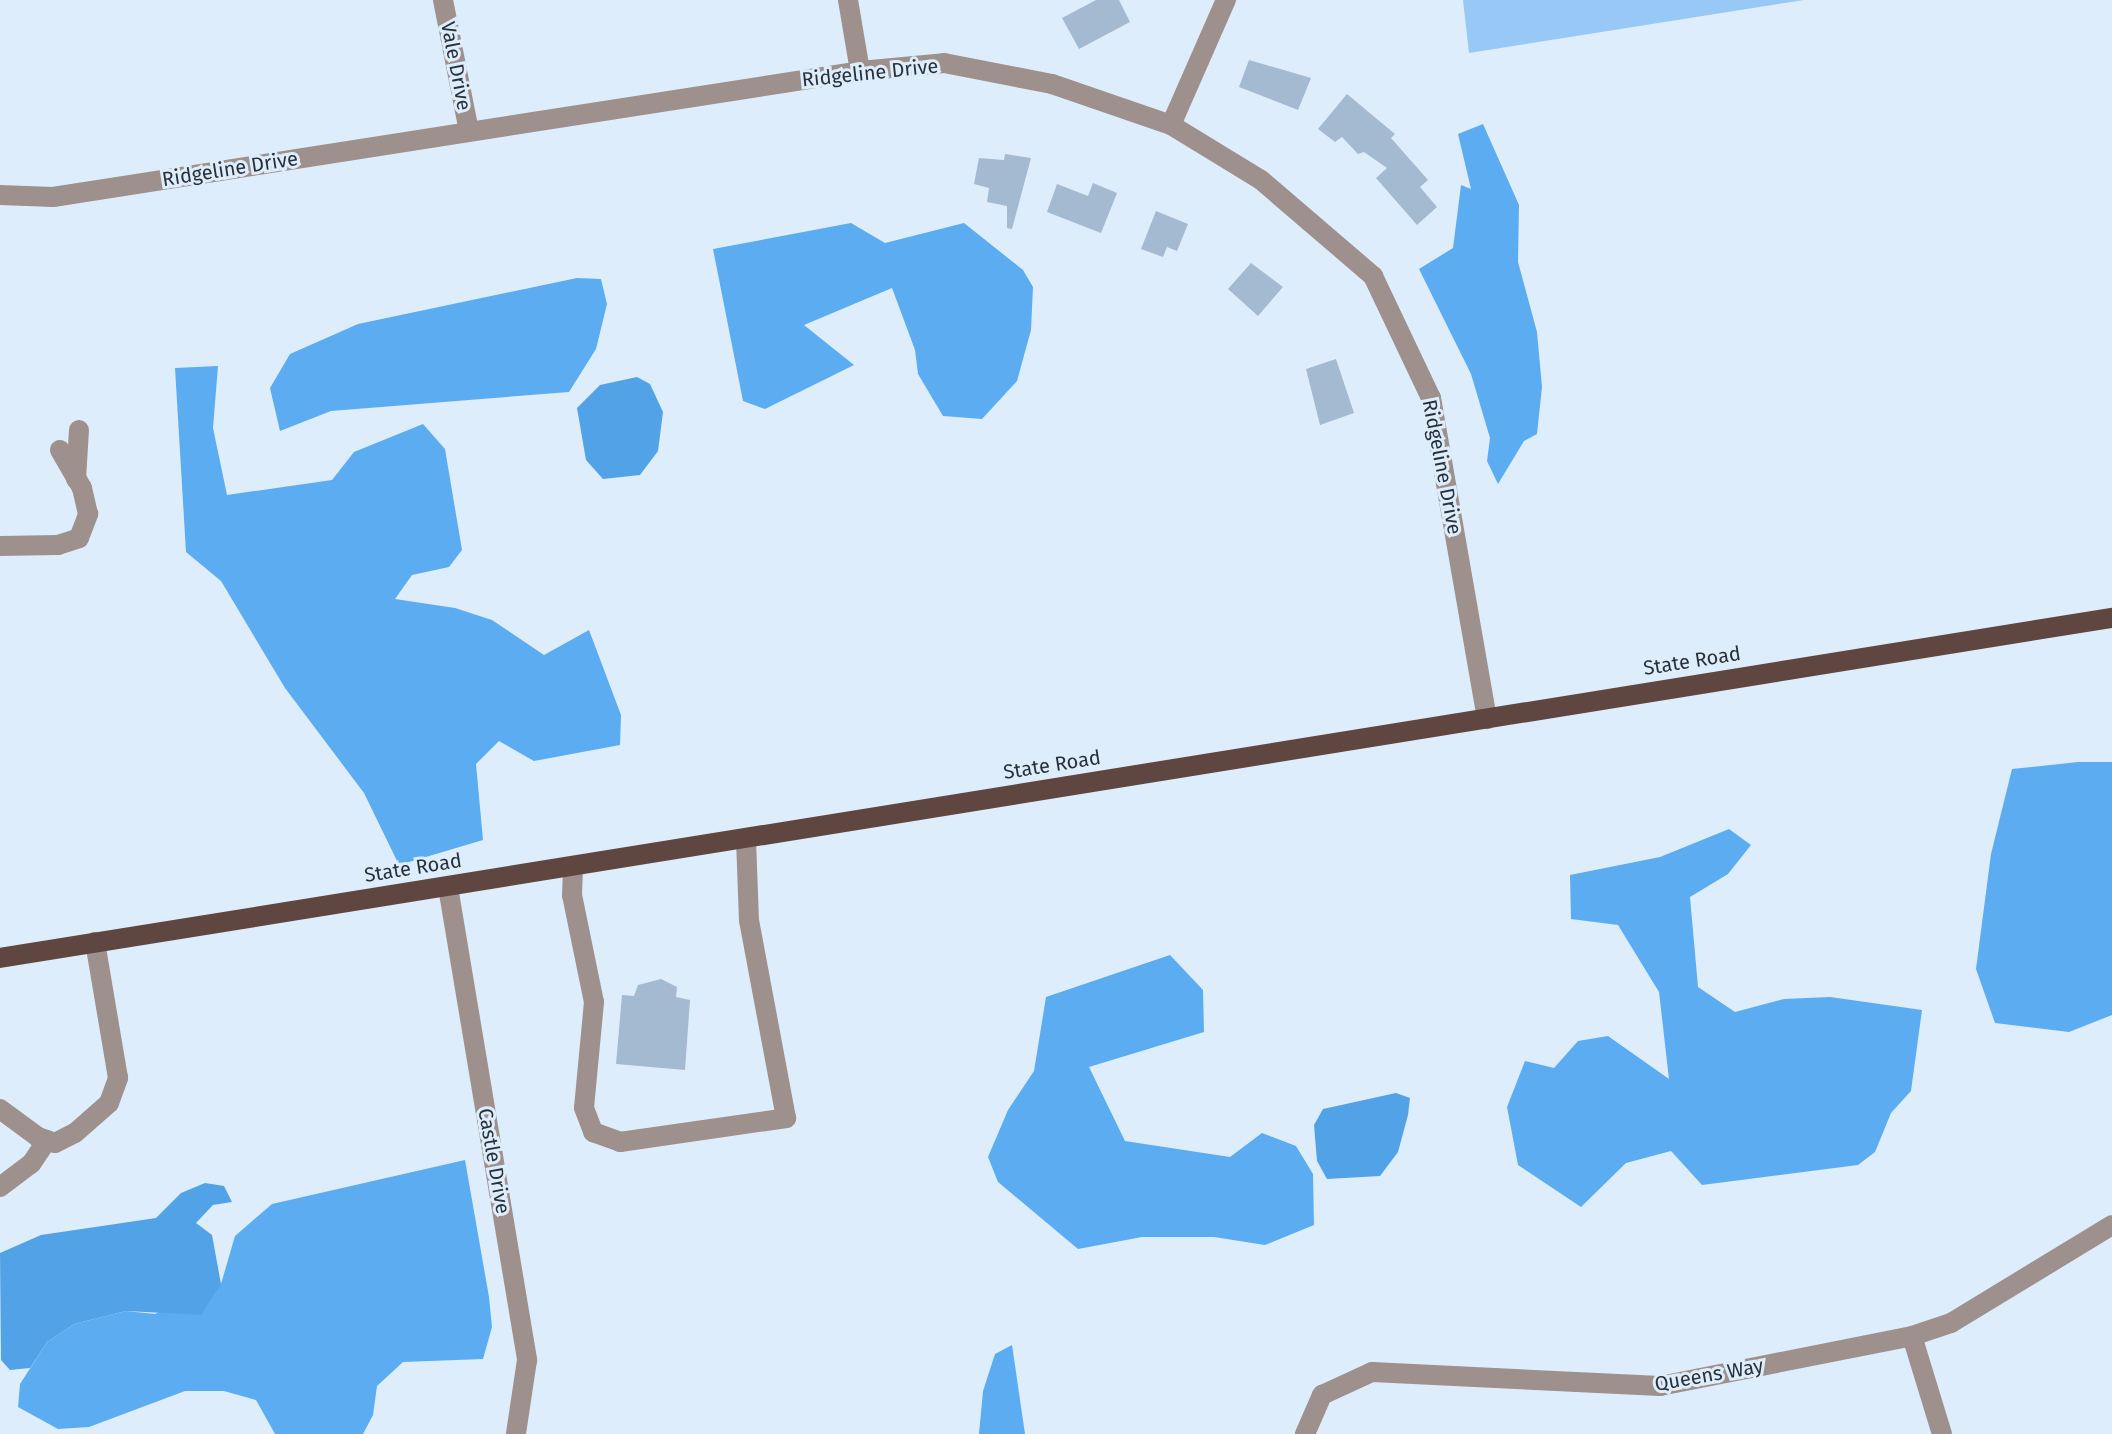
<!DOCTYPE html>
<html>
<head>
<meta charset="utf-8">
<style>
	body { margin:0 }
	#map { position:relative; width:2112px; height:1434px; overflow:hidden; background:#deedfb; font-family:"Fira Sans",sans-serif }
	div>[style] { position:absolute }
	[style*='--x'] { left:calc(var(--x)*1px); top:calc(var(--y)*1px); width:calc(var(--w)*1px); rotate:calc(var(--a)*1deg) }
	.green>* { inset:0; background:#98c9f6 }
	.forest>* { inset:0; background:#5cacf2 }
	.water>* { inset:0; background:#51a2e7 }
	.building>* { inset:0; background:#a3bad0 }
	.minor>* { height:20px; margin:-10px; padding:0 10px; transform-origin:10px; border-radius:10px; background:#9e908d }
	.major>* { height:20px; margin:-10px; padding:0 10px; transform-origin:10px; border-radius:10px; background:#5f4641 }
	span { translate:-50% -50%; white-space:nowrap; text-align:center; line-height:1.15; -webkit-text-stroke:6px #deedfb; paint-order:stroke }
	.street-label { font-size:20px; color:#28313a }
</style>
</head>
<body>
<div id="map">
	<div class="green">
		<div style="clip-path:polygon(1463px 0,1804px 0,1469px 53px)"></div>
	</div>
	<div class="forest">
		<div style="clip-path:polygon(1483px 124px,1519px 205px,1518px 262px,1537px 332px,1542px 387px,1537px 434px,1524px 441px,1498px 484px,1487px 461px,1490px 438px,1471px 374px,1419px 269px,1453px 248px,1461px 185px,1471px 189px,1458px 134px)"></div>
		<div style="clip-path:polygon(851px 223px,885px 243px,964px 223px,1023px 270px,1033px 287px,1031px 330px,1017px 381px,982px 419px,943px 416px,918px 374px,915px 350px,892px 288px,804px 325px,854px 365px,765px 409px,743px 401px,713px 249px)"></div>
		<div style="clip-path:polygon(577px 278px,601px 279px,607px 304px,596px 349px,569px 392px,331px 411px,280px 431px,270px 388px,290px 354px,358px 324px)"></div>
		<div style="clip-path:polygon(218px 366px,213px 428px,227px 495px,332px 480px,354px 452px,423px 424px,445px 449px,462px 550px,449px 567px,412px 575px,395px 599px,455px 608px,492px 620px,544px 655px,589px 630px,621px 715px,620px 745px,534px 761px,499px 741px,476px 764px,483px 840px,399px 865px,364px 793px,285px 688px,221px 581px,186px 552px,175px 368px)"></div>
		<div style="clip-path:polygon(2078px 762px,2112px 762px,2112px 1015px,2069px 1032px,1995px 1023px,1976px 969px,1991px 854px,2012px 769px)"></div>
		<div style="clip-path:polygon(1729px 829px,1751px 845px,1728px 874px,1690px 897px,1698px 987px,1735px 1012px,1784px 999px,1830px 997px,1922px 1010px,1911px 1091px,1891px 1113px,1875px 1152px,1858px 1165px,1702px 1185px,1671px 1151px,1626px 1163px,1581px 1207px,1518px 1165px,1507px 1107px,1525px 1061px,1554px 1068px,1578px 1041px,1608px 1036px,1669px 1079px,1659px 992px,1618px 925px,1571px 919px,1570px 875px,1660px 857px)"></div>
		<div style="clip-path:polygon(1170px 955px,1203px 990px,1204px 1032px,1089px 1067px,1125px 1141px,1230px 1157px,1262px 1133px,1296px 1146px,1313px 1174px,1314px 1225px,1265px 1245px,1214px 1237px,1142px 1237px,1078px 1249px,998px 1182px,988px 1157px,1008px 1110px,1034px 1071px,1046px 997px)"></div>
		<div style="clip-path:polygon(465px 1160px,489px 1297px,492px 1327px,483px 1359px,403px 1362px,377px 1386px,373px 1415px,363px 1434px,275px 1434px,256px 1400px,224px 1391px,185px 1391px,89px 1427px,58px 1429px,18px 1407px,20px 1384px,47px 1342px,74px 1324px,126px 1311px,155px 1314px,221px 1284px,235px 1236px,272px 1204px)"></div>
		<div style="clip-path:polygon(1012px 1345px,1025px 1434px,979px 1434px,983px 1391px,995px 1354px)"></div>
	</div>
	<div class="water">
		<div style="clip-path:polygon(637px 377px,650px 384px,663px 412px,658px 451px,640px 475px,603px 479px,586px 460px,577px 408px,600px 385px)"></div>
		<div style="clip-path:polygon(1396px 1093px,1410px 1098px,1408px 1115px,1398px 1152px,1380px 1176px,1327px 1179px,1317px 1161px,1314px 1125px,1323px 1109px)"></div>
		<div style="clip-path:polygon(205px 1183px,224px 1186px,232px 1202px,213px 1205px,196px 1223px,212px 1235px,221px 1284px,201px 1315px,126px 1311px,74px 1324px,47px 1342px,30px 1368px,10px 1370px,1px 1360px,0 1253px,41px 1235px,156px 1218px,181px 1193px)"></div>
	</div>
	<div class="building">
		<div style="clip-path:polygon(1096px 0,1119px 0,1130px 22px,1079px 49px,1062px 18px)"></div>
		<div style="clip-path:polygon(1249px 60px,1311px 78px,1298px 110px,1239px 87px)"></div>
		<div style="clip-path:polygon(1347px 94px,1395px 134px,1391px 138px,1428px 180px,1420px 187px,1437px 207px,1417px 225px,1376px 178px,1387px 168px,1364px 152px,1358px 154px,1342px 137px,1335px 142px,1318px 129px)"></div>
		<div style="clip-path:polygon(1005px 154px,1031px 158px,1012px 229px,1007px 228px,1007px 206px,987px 202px,989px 188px,974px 184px,979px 158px,1004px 160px)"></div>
		<div style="clip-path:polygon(1093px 183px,1117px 193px,1101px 233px,1047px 212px,1057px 184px,1088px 196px)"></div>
		<div style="clip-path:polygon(1156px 211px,1188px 224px,1177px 251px,1167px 247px,1163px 257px,1141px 249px)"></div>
		<div style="clip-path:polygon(1251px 263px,1283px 287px,1258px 316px,1228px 289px)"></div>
		<div style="clip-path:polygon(1336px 359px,1354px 413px,1320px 425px,1306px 369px)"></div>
		<div style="clip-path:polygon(661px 979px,677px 987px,676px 997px,690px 1000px,685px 1070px,616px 1064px,622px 995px,634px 996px,638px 985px)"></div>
	</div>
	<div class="minor">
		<div style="--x:443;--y:0;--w:134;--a:78.8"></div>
		<div style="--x:848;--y:0;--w:72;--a:80.4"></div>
		<div style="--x:1171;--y:125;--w:137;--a:-66.3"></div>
		<div style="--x:0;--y:195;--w:53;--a:2.2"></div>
		<div style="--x:53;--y:197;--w:817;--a:-8.87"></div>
		<div style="--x:860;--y:71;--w:84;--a:-5.4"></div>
		<div style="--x:944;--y:63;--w:110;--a:11"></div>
		<div style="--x:1052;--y:84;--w:126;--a:19"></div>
		<div style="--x:1171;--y:125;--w:105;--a:31.4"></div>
		<div style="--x:1261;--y:180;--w:148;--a:40.6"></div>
		<div style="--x:1373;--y:276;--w:135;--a:64.6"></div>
		<div style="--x:1431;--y:398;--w:326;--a:80.1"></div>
		<div style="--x:76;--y:479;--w:49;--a:-86.5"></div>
		<div style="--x:0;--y:546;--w:58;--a:-1"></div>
		<div style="--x:58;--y:545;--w:22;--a:-18"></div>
		<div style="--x:79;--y:538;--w:26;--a:-69"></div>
		<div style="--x:88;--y:514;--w:27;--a:-103"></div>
		<div style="--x:82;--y:488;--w:44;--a:-120.1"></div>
		<div style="--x:573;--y:867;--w:28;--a:92"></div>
		<div style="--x:572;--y:895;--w:109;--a:78.4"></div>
		<div style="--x:594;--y:1002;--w:106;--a:95.4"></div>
		<div style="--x:584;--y:1108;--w:26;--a:69"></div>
		<div style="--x:593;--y:1132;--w:29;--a:20"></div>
		<div style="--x:620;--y:1142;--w:168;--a:-8.2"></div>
		<div style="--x:786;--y:1118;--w:200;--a:-100.6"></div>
		<div style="--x:749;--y:921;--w:82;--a:-92.1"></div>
		<div style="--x:448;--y:887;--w:480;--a:80.5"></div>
		<div style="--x:527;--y:1360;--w:75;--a:98.5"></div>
		<div style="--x:0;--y:1109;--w:47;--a:36.4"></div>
		<div style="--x:38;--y:1137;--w:18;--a:19"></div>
		<div style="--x:55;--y:1143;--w:22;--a:-27"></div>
		<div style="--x:75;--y:1133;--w:45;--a:-41.4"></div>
		<div style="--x:109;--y:1103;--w:27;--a:-70"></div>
		<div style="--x:118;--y:1078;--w:138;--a:-99.6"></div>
		<div style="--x:0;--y:1187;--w:39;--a:-37"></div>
		<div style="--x:31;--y:1164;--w:29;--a:-56"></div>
		<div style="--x:1912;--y:1336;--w:102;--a:73"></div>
		<div style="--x:1305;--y:1434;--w:43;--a:-66.4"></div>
		<div style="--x:1322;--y:1395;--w:55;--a:-24.7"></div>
		<div style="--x:1372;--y:1372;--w:288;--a:2.8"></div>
		<div style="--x:1660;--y:1386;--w:257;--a:-11.2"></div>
		<div style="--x:1912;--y:1336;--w:41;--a:-18.4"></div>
		<div style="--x:1951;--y:1323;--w:188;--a:-31.3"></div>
	</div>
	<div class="major">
		<div style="--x:0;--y:958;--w:2139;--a:-9.15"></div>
	</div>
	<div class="street-label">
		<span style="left:456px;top:66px;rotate:79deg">Vale Drive</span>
		<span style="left:870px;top:73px;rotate:-6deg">Ridgeline Drive</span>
		<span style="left:230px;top:169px;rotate:-9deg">Ridgeline Drive</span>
		<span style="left:1442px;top:467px;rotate:79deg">Ridgeline Drive</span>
		<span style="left:1692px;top:661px;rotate:-9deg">State Road</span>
		<span style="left:1052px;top:765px;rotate:-9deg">State Road</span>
		<span style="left:413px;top:868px;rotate:-9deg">State Road</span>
		<span style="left:494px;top:1161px;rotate:80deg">Castle Drive</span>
		<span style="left:1709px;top:1375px;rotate:-10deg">Queens Way</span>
	</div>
</div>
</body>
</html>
